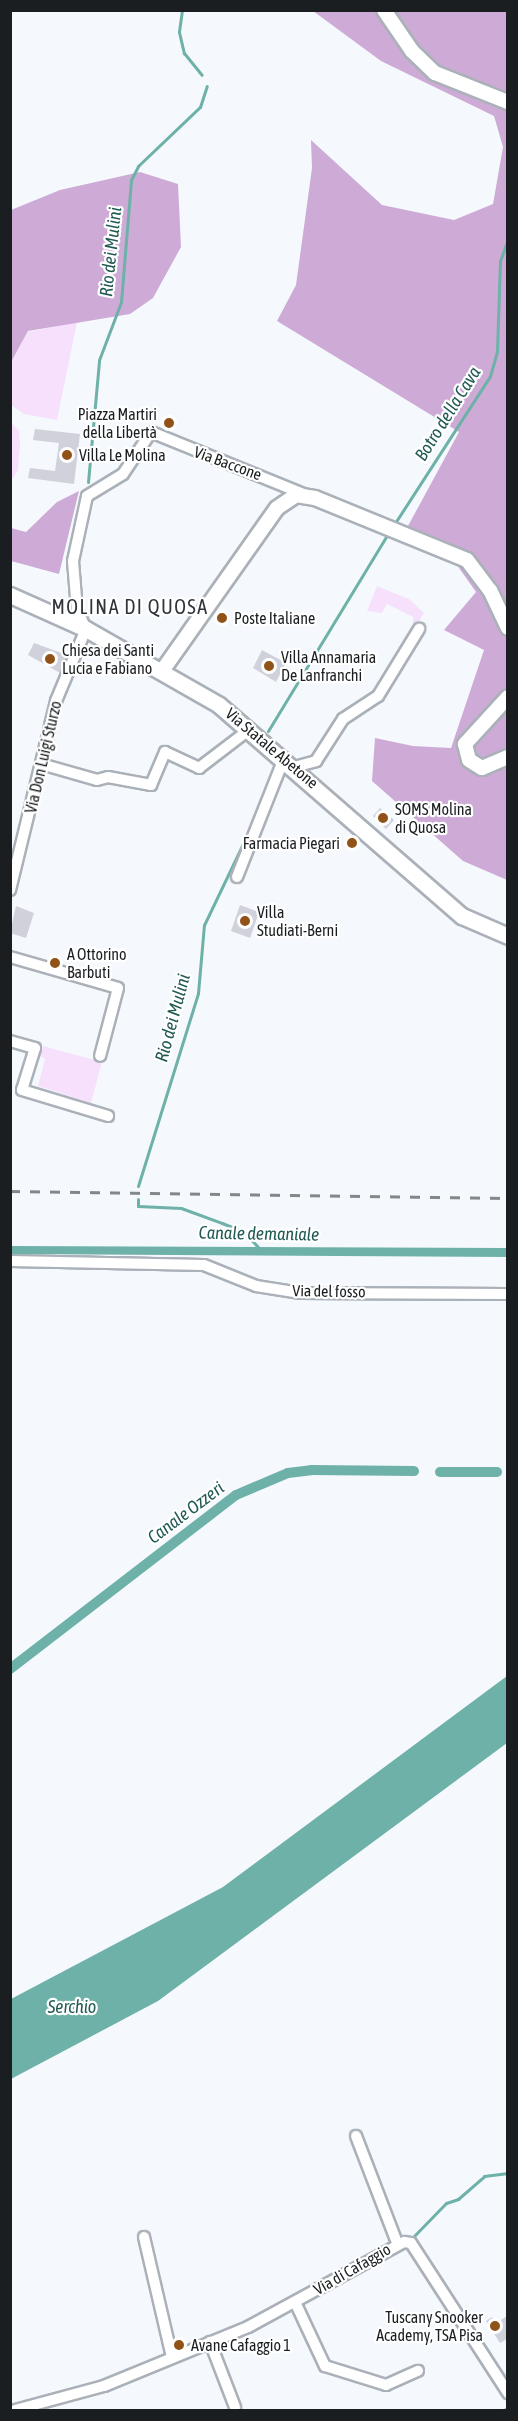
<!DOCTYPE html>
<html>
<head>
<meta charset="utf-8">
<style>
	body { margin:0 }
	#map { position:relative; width:518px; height:2421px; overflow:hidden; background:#f5f9fd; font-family:"Asap Condensed",sans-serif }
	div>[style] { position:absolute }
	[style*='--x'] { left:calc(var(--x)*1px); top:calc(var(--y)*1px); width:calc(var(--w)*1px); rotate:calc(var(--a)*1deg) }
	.green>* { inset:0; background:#f6e0fc }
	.forest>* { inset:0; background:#cdabd6 }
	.water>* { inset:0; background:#6eb1a9 }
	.stream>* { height:3px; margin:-1.5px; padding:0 1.5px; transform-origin:1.5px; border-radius:1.5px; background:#6eb1a9 }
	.canal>* { height:10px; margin:-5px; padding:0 5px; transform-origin:5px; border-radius:5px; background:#6eb1a9 }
	.building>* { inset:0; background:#d0d1da }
	.roads { filter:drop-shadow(2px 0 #abb1b9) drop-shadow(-2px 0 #abb1b9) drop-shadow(0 2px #abb1b9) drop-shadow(0 -2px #abb1b9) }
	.minor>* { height:10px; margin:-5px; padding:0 5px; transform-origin:5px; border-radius:5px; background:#fff }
	.tertiary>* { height:14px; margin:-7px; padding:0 7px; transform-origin:7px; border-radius:7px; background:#fff }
	.secondary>* { height:15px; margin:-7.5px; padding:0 7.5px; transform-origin:7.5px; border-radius:7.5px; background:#fff }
	.rail>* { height:3px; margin-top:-1.5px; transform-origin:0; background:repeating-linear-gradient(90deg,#83878a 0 10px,transparent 0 20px) }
	.dots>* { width:16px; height:16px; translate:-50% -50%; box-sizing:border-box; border:3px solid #fff; border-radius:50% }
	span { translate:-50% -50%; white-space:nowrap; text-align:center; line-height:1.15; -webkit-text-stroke:4.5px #fff; paint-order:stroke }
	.poi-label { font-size:16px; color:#1b1e20 }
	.right { translate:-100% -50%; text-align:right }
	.left { translate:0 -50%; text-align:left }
	.street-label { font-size:16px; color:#1b1e20 }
	.water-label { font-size:18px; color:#215a54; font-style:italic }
	.quarter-label { font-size:20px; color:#2f343a; letter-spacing:1.5px }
	.frame { position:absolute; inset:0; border:12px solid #1b1e20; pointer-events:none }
</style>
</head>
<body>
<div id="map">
	<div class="green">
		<div style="clip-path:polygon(77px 322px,57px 420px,24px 414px,11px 405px,10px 362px,28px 332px)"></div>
		<div style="clip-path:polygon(11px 423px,19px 430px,20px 444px,18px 470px,11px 481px)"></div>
		<div style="clip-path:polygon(377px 586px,409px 599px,424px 613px,413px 632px,413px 617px,387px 604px,382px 613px,367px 611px)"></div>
		<div style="clip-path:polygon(43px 1046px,102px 1062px,91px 1103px,38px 1086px,45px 1059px,38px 1055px)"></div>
	</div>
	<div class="forest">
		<div style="clip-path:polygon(313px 11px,507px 11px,507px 880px,463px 861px,372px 781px,375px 738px,413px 746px,451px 748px,484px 650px,444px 630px,476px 592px,452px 558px,402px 537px,459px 432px,277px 321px,296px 285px,312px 168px,311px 140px,382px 205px,454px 220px,493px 204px,503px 147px,494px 116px,381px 61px)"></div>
		<div style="clip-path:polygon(140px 172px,178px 184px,181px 247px,153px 298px,130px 314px,28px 331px,11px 362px,11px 210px,60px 190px)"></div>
		<div style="clip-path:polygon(79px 491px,59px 574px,11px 561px,11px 528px,26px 532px,57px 502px)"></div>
	</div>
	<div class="water">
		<div style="clip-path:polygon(11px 1246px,507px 1248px,508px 1257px,11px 1254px)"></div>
		<div style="clip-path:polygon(507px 1676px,507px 1743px,158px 2001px,11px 2079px,11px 1999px,223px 1887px)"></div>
	</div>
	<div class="stream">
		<div style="--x:182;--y:10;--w:22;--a:98"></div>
		<div style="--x:179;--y:32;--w:22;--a:77"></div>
		<div style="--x:184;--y:53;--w:28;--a:51"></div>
		<div style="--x:88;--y:482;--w:122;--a:-84.8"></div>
		<div style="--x:99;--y:360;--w:62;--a:-69.2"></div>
		<div style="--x:121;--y:302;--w:122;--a:-85.3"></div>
		<div style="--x:131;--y:180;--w:16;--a:-63"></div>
		<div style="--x:138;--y:166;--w:86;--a:-43.6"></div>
		<div style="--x:200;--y:107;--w:22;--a:-72"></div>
		<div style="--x:395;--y:523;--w:175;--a:-57.1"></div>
		<div style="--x:490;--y:376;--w:26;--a:-74"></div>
		<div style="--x:497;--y:351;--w:90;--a:-88.1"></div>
		<div style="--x:500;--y:261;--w:23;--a:-70"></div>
		<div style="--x:268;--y:731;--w:229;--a:-58.7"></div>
		<div style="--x:138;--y:1186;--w:202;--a:-72.7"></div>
		<div style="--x:198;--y:993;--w:68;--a:-85"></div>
		<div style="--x:204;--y:925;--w:104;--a:-64.4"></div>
		<div style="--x:138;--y:1199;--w:7;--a:90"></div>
		<div style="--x:138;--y:1206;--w:43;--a:2.7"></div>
		<div style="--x:181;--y:1208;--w:44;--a:20.1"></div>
		<div style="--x:222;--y:1223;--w:24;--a:22"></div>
		<div style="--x:244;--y:1232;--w:22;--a:47"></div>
		<div style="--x:414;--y:2236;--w:46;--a:-45.9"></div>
		<div style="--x:446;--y:2203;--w:13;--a:-18"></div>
		<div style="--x:458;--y:2199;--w:35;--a:-41"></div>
		<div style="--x:484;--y:2176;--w:24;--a:-7"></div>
		<div style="--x:503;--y:2410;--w:3;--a:-18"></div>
	</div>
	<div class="canal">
		<div style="--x:440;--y:1472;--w:57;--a:0"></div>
		<div style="--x:10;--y:1669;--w:285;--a:-37.6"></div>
		<div style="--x:236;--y:1495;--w:56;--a:-22.9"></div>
		<div style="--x:288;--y:1473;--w:23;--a:-7"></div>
		<div style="--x:311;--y:1470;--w:103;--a:0.6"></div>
	</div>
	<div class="building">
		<div style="clip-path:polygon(35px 429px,80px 434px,74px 484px,28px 478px,30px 468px,55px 471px,59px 443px,33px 440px)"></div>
		<div style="clip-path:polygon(34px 643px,67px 655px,60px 673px,28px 655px)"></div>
		<div style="clip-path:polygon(262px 650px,286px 663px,276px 682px,253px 668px)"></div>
		<div style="clip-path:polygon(380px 808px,394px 820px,386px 829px,373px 816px)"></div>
		<div style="clip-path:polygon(240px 905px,259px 912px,250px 938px,231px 931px)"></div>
		<div style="clip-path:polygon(16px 906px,34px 913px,26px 938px,10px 933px)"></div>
		<div style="clip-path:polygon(507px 2316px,507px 2339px,500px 2343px,486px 2321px,492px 2317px,496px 2323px)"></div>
	</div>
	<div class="roads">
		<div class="minor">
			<div style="--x:41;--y:764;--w:58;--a:15.9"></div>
			<div style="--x:97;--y:780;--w:11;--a:-15"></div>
			<div style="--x:108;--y:777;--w:44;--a:10.5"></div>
			<div style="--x:151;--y:785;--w:36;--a:-67"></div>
			<div style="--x:165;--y:752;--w:38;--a:25"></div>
			<div style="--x:199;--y:768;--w:64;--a:-37.4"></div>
			<div style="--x:294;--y:767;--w:23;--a:-15"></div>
			<div style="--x:316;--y:761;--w:50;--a:-57.3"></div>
			<div style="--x:343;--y:719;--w:42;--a:-33.3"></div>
			<div style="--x:378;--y:696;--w:79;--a:-58.5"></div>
			<div style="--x:237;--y:877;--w:128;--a:-68.4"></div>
			<div style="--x:10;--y:890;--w:195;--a:-76.3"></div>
			<div style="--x:56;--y:701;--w:78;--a:-67.4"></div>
			<div style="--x:86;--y:629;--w:21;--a:-115"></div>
			<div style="--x:77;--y:610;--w:49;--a:-94.7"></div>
			<div style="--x:73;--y:561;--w:66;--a:-77.8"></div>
			<div style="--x:87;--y:496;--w:42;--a:-31.4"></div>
			<div style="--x:123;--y:474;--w:50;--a:-56.3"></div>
			<div style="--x:151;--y:432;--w:165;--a:22.1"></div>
			<div style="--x:10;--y:957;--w:112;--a:16"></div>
			<div style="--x:118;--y:988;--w:70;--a:104.8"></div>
			<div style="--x:10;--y:1041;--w:26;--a:16"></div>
			<div style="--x:35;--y:1048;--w:44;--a:107.2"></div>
			<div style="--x:22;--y:1090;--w:90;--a:16.8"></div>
			<div style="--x:10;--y:1261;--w:194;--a:1.2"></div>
			<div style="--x:204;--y:1265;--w:56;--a:22"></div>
			<div style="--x:256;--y:1286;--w:45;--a:9"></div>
			<div style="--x:300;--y:1293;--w:208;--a:0.3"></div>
			<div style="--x:356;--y:2136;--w:115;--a:69"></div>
			<div style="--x:144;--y:2237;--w:123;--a:76.9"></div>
			<div style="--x:295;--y:2302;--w:71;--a:64.9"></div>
			<div style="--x:325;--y:2366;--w:64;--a:17.3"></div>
			<div style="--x:386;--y:2385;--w:35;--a:-24"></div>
			<div style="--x:210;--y:2342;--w:70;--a:69"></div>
			<div style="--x:15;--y:2410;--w:92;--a:-15.1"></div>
			<div style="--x:104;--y:2386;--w:156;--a:-22.3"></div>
			<div style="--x:248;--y:2327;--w:178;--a:-28.6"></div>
			<div style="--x:404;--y:2242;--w:7;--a:8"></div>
			<div style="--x:411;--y:2243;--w:179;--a:57.1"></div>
		</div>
		<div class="tertiary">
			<div style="--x:384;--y:10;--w:50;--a:55.7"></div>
			<div style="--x:412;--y:51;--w:32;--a:44"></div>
			<div style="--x:435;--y:73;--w:79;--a:21.7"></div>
			<div style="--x:162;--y:671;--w:199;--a:-54.8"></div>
			<div style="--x:277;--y:508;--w:23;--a:-34"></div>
			<div style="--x:296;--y:495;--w:19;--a:9"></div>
			<div style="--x:315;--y:498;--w:164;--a:22.2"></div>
			<div style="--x:467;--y:560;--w:38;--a:53"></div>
			<div style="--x:490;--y:590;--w:42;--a:64.7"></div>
			<div style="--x:508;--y:697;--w:64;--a:132.5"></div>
			<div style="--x:465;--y:744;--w:16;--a:76"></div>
			<div style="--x:469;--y:760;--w:15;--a:32"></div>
			<div style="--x:482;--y:768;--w:28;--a:-23"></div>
		</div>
		<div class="secondary">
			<div style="--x:10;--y:595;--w:83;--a:24.1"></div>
			<div style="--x:86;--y:629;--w:153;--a:29.7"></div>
			<div style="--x:219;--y:705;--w:322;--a:41"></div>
			<div style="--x:462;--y:916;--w:50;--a:23.5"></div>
		</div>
	</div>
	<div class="rail">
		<div style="--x:10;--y:1191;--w:498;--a:0.8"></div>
	</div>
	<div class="dots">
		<div style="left:169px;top:423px;background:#905216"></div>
		<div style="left:67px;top:455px;background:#905216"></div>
		<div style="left:222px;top:618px;background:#905216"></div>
		<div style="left:50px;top:659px;background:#905216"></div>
		<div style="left:269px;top:666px;background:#905216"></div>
		<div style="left:383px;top:818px;background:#905216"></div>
		<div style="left:352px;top:843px;background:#905216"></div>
		<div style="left:245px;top:921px;background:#905216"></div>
		<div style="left:55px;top:963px;background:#905216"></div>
		<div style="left:495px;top:2326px;background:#905216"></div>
		<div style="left:179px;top:2345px;background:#905216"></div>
	</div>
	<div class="poi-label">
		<span class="right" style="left:157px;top:423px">Piazza Martiri<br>della Libertà</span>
		<span class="left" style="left:79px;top:455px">Villa Le Molina</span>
		<span class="left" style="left:234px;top:618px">Poste Italiane</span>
		<span class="left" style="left:62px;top:659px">Chiesa dei Santi<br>Lucia e Fabiano</span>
		<span class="left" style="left:281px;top:666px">Villa Annamaria<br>De Lanfranchi</span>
		<span class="left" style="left:395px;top:818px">SOMS Molina<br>di Quosa</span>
		<span class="right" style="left:340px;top:843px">Farmacia Piegari</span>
		<span class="left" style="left:257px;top:921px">Villa<br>Studiati-Berni</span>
		<span class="left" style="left:67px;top:963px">A Ottorino<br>Barbuti</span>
		<span class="right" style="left:483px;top:2326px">Tuscany Snooker<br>Academy, TSA Pisa</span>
		<span class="left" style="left:191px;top:2345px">Avane Cafaggio 1</span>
	</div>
	<div class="street-label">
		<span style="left:228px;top:463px;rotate:20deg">Via Baccone</span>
		<span style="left:272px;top:748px;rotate:40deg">Via Statale Abetone</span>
		<span style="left:43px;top:757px;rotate:-77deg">Via Don Luigi Sturzo</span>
		<span style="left:329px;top:1291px;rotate:1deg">Via del fosso</span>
		<span style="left:352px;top:2269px;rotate:-30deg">Via di Cafaggio</span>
	</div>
	<div class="water-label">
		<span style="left:111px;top:252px;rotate:-84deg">Rio dei Mulini</span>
		<span style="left:448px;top:414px;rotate:-58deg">Botro della Cava</span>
		<span style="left:173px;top:1018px;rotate:-75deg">Rio dei Mulini</span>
		<span style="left:259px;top:1234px;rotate:1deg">Canale demaniale</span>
		<span style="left:186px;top:1513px;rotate:-37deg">Canale Ozzeri</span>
		<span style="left:72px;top:2007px">Serchio</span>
	</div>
	<div class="quarter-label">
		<span style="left:130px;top:606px">MOLINA DI QUOSA</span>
	</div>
	<div class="frame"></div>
</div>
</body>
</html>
